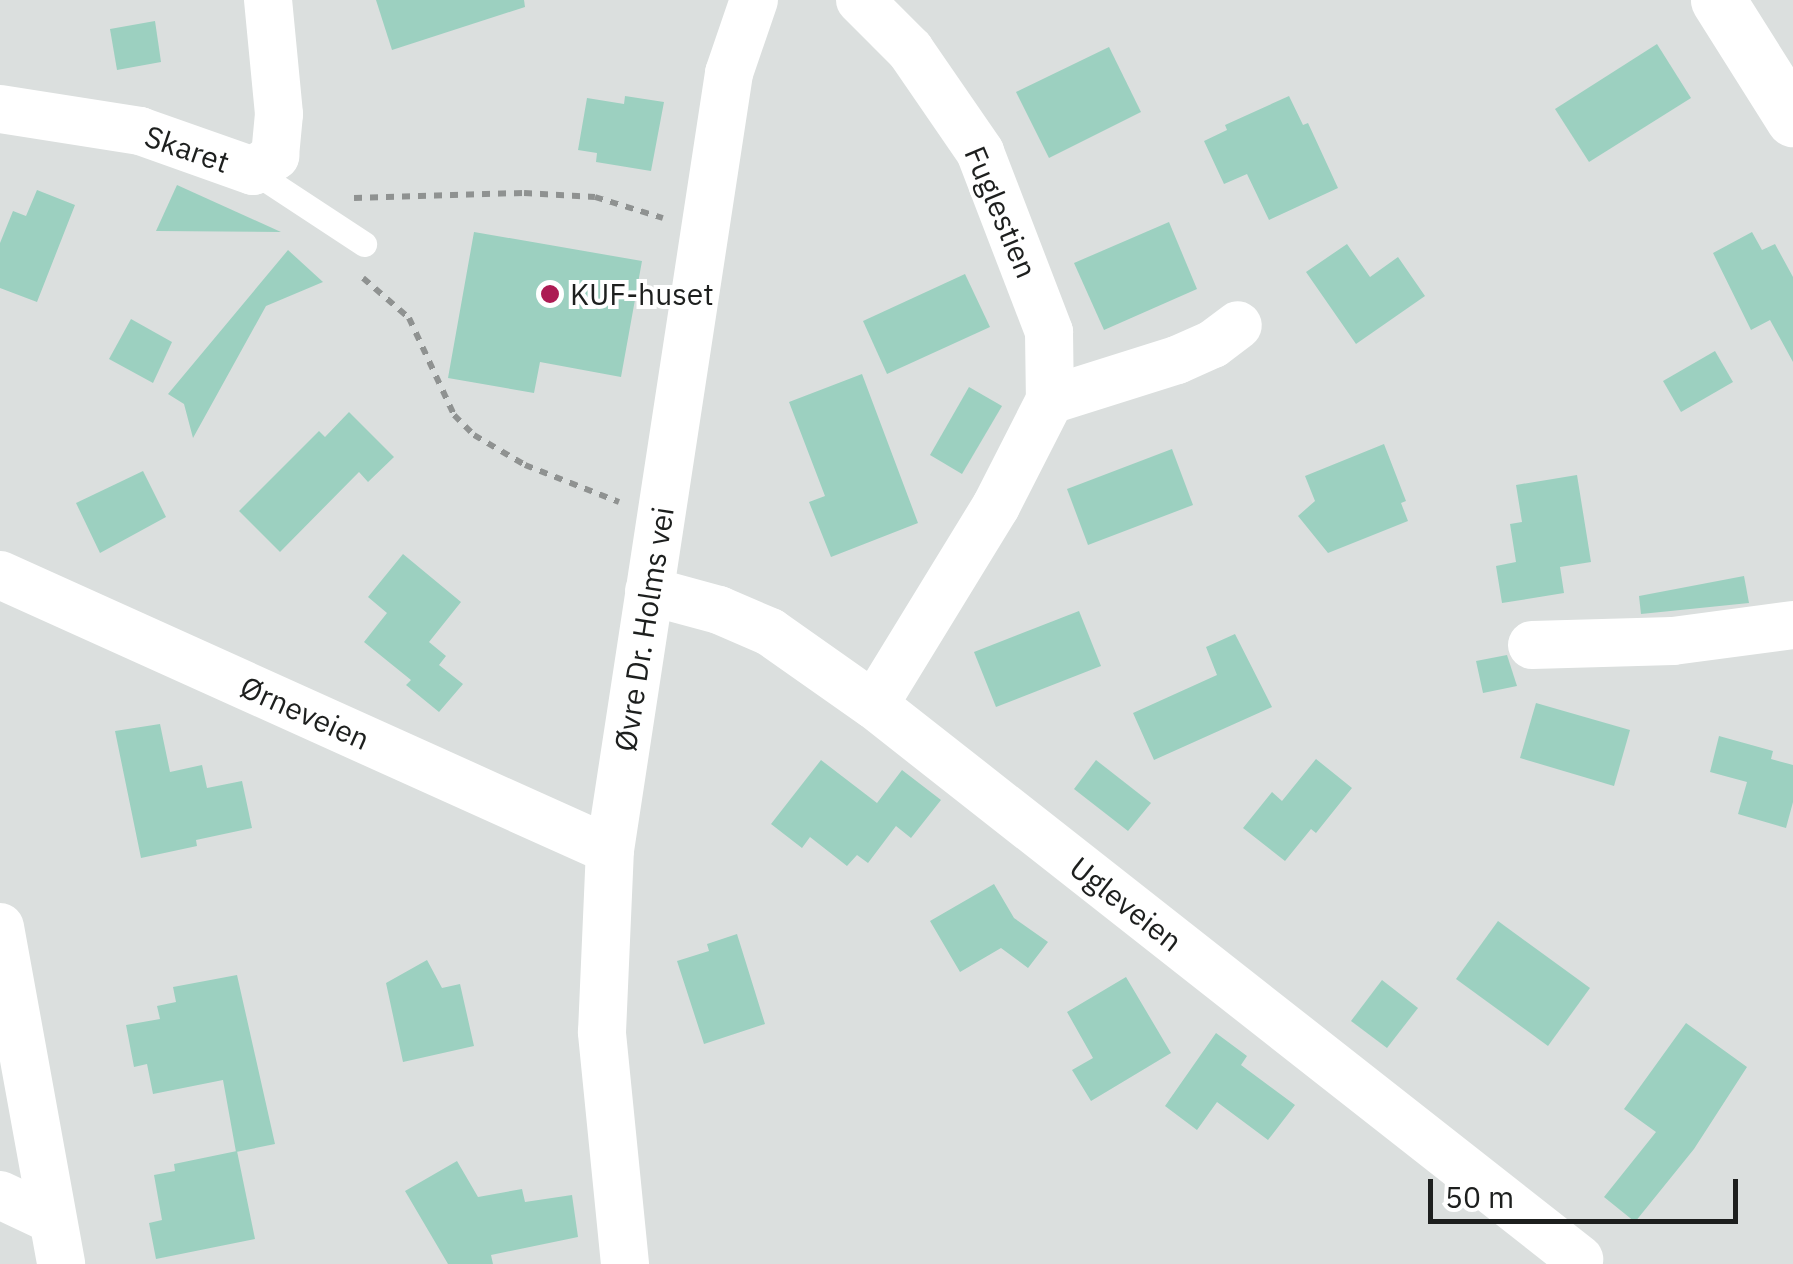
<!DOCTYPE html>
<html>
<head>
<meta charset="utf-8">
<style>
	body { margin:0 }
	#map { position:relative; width:1793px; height:1264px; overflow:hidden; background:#dbdfde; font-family:"IBM Plex Sans",sans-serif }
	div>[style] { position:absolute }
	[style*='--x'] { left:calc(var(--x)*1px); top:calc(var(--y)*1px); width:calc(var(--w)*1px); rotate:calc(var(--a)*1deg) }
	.building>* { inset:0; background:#9cd0c0 }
	.path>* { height:6px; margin-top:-3px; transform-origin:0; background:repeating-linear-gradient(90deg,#8f9291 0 8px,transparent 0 16px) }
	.lane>* { height:25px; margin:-12.5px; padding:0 12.5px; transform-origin:12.5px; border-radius:12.5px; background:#fff }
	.street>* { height:48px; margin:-24px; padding:0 24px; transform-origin:24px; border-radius:24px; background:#fff }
	.secondary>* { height:55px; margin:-27.5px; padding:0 27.5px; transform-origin:27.5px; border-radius:27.5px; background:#fff }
	.dots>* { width:28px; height:28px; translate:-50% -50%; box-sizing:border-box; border:5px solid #fff; border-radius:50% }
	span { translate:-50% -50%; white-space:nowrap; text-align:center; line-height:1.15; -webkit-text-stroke:8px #fff; paint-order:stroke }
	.street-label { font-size:30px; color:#1d1f1e }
	.poi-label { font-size:30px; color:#1d1f1e }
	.left { translate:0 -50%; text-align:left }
	.scale { position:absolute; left:1428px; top:1179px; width:310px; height:45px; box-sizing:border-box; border:5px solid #1d1f1e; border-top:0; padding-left:12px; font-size:30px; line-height:35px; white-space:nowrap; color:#1d1f1e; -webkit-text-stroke:8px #fff; paint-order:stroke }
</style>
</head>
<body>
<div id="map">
	<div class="building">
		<div style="clip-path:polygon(376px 0,524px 0,525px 7px,392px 50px)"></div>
		<div style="clip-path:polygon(155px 21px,161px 62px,117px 70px,110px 29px)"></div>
		<div style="clip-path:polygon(1657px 44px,1691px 98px,1589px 162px,1555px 109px)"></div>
		<div style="clip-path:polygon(1109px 47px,1141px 112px,1049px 158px,1016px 92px)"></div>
		<div style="clip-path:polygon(625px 96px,664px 102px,651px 171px,596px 162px,597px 153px,578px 150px,587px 98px,624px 104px)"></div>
		<div style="clip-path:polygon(1289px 96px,1303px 125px,1308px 123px,1338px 188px,1269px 220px,1247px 174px,1224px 184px,1204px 141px,1227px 130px,1225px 125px)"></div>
		<div style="clip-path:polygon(177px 185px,281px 232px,156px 231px)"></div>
		<div style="clip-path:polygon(37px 190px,75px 205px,37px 302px,0 288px,0 243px,13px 211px,26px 216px)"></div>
		<div style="clip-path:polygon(1169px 222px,1197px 289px,1104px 330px,1074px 263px)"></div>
		<div style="clip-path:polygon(474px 232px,642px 261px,621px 377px,540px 362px,534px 393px,448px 378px)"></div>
		<div style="clip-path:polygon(1752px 232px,1762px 250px,1775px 244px,1793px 277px,1793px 362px,1770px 320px,1751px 330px,1713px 253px)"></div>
		<div style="clip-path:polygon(1347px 244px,1370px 277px,1398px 257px,1425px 296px,1356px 344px,1306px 272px)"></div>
		<div style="clip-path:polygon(288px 250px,323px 282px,266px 306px,193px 438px,184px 404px,168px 394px)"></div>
		<div style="clip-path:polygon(965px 274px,990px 327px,887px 374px,863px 321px)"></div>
		<div style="clip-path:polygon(131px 319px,172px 342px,153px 383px,109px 359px)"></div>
		<div style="clip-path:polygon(1715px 351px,1733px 382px,1681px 412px,1663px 381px)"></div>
		<div style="clip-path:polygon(862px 374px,918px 523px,831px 557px,809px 502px,825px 496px,789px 402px)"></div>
		<div style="clip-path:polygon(969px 387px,1002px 406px,962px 474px,930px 455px)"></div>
		<div style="clip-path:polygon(349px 412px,394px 457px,368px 482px,359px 472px,280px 552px,239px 511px,319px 431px,325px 437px)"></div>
		<div style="clip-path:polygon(1384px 444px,1406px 501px,1401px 503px,1408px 521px,1328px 553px,1298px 516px,1315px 501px,1305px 476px)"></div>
		<div style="clip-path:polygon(1172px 449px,1193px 505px,1088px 545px,1067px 489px)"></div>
		<div style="clip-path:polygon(143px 471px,166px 517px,100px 553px,76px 503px)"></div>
		<div style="clip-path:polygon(1577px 475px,1591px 562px,1560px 567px,1564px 593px,1502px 603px,1496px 566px,1516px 562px,1510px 524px,1522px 522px,1516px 485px)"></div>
		<div style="clip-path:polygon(403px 554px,461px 602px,429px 642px,446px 656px,439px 665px,463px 684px,439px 712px,406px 685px,411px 680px,364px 642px,387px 613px,368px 597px)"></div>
		<div style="clip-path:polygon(1744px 576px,1749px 603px,1641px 614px,1639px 596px)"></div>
		<div style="clip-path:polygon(1079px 611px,1101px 666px,996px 707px,974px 652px)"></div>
		<div style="clip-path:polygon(1235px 634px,1272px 707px,1154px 760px,1133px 713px,1217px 675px,1206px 647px)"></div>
		<div style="clip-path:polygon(1507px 655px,1517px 686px,1483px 693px,1476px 661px)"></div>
		<div style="clip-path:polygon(1536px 703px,1630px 730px,1614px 786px,1520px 758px)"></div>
		<div style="clip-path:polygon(160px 724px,170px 772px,202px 765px,207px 788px,242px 781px,252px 828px,196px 840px,197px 846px,141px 858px,115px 731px)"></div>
		<div style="clip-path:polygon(1719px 736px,1773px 751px,1771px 759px,1793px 765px,1793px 802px,1786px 828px,1738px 814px,1747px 782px,1710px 772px)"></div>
		<div style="clip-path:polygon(1316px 759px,1352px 788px,1316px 833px,1311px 829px,1285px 861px,1243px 828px,1272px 792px,1282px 801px)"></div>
		<div style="clip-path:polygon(821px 760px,877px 803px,902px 770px,941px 800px,911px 838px,896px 826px,868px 863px,857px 855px,847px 866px,810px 837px,802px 848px,771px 824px)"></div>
		<div style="clip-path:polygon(1096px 760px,1151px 803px,1128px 831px,1074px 789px)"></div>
		<div style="clip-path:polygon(994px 884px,1014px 918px,1048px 942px,1028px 968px,1001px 948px,960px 972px,930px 921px)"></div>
		<div style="clip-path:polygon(1498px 921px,1590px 988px,1548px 1046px,1456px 979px)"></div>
		<div style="clip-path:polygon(737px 934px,765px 1024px,704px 1044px,677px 961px,709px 951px,707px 944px)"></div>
		<div style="clip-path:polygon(427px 960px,442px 988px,460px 984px,474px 1046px,403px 1062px,386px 983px)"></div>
		<div style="clip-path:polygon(237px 975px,275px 1144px,236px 1152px,223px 1080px,153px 1094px,147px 1064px,134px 1067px,126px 1025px,160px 1019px,157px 1006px,176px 1002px,173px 987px)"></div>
		<div style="clip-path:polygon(1126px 977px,1171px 1053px,1091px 1101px,1072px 1070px,1093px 1058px,1067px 1012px)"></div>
		<div style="clip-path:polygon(1382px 980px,1418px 1008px,1387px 1048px,1351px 1021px)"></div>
		<div style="clip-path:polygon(1686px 1023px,1747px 1067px,1694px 1149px,1635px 1222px,1604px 1197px,1656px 1132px,1624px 1109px)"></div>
		<div style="clip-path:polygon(1216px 1033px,1247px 1056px,1241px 1065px,1295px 1105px,1268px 1140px,1217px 1102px,1197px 1130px,1165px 1106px)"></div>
		<div style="clip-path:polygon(237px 1151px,255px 1239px,156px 1259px,149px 1223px,162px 1220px,154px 1175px,175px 1171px,174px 1164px)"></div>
		<div style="clip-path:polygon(457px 1161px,478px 1197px,522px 1189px,525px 1202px,572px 1195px,578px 1237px,491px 1255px,493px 1264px,448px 1264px,405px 1191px)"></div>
	</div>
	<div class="path">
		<div style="--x:354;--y:198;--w:170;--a:-1.7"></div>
		<div style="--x:524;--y:193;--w:71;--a:3.2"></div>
		<div style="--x:595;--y:197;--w:71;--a:17.2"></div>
		<div style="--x:363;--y:278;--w:61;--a:41"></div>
		<div style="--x:409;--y:318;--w:107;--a:65.1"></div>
		<div style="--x:454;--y:415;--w:28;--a:45"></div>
		<div style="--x:474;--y:435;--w:59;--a:30.5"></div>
		<div style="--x:525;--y:465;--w:101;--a:21.5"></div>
	</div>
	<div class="lane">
		<div style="--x:253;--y:171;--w:133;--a:33.3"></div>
	</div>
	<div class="street">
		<div style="--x:860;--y:0;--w:71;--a:45"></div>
		<div style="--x:910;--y:50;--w:124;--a:55.5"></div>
		<div style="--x:980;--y:152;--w:193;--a:69"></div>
		<div style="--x:1049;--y:332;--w:68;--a:89.2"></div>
		<div style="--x:1050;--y:400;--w:119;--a:117"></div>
		<div style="--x:996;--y:506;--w:233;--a:121.5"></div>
		<div style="--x:0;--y:109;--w:142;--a:8.9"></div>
		<div style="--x:140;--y:131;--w:120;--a:19.5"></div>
		<div style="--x:253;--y:171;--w:27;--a:-34"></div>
		<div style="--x:275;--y:156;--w:42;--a:-84.6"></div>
		<div style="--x:279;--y:114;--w:115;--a:-95.5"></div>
		<div style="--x:1050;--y:400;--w:133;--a:-17.5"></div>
		<div style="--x:1177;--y:360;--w:39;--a:-24"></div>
		<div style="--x:1213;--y:344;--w:31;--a:-37"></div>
		<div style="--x:0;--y:575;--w:669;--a:24.27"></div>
		<div style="--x:649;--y:591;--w:73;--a:15.2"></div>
		<div style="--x:719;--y:610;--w:56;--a:23.3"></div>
		<div style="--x:770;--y:632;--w:127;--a:35.1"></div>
		<div style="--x:874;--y:705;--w:897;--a:38.16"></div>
		<div style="--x:1532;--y:645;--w:141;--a:-1.6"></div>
		<div style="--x:1673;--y:641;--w:121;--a:-7.6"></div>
		<div style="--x:0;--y:927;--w:342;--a:79.7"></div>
		<div style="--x:0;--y:1195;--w:54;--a:25.1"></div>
		<div style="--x:625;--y:1264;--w:233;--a:-95.7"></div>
		<div style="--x:602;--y:1032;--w:182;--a:-87.5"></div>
		<div style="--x:610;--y:850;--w:786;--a:-81.29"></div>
		<div style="--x:729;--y:73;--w:77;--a:-71.1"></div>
	</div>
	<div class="secondary">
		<div style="--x:1718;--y:0;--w:141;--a:57.8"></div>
	</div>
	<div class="dots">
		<div style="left:550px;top:294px;background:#ac1b53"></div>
	</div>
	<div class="street-label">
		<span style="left:187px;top:149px;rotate:19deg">Skaret</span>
		<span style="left:1001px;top:212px;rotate:67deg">Fuglestien</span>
		<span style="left:644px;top:629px;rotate:-81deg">Øvre Dr. Holms vei</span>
		<span style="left:305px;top:713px;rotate:24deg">Ørneveien</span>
		<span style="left:1126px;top:904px;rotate:38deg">Ugleveien</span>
	</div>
	<div class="poi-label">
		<span class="left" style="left:570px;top:294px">KUF-huset</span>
	</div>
	<div class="scale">50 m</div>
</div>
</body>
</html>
